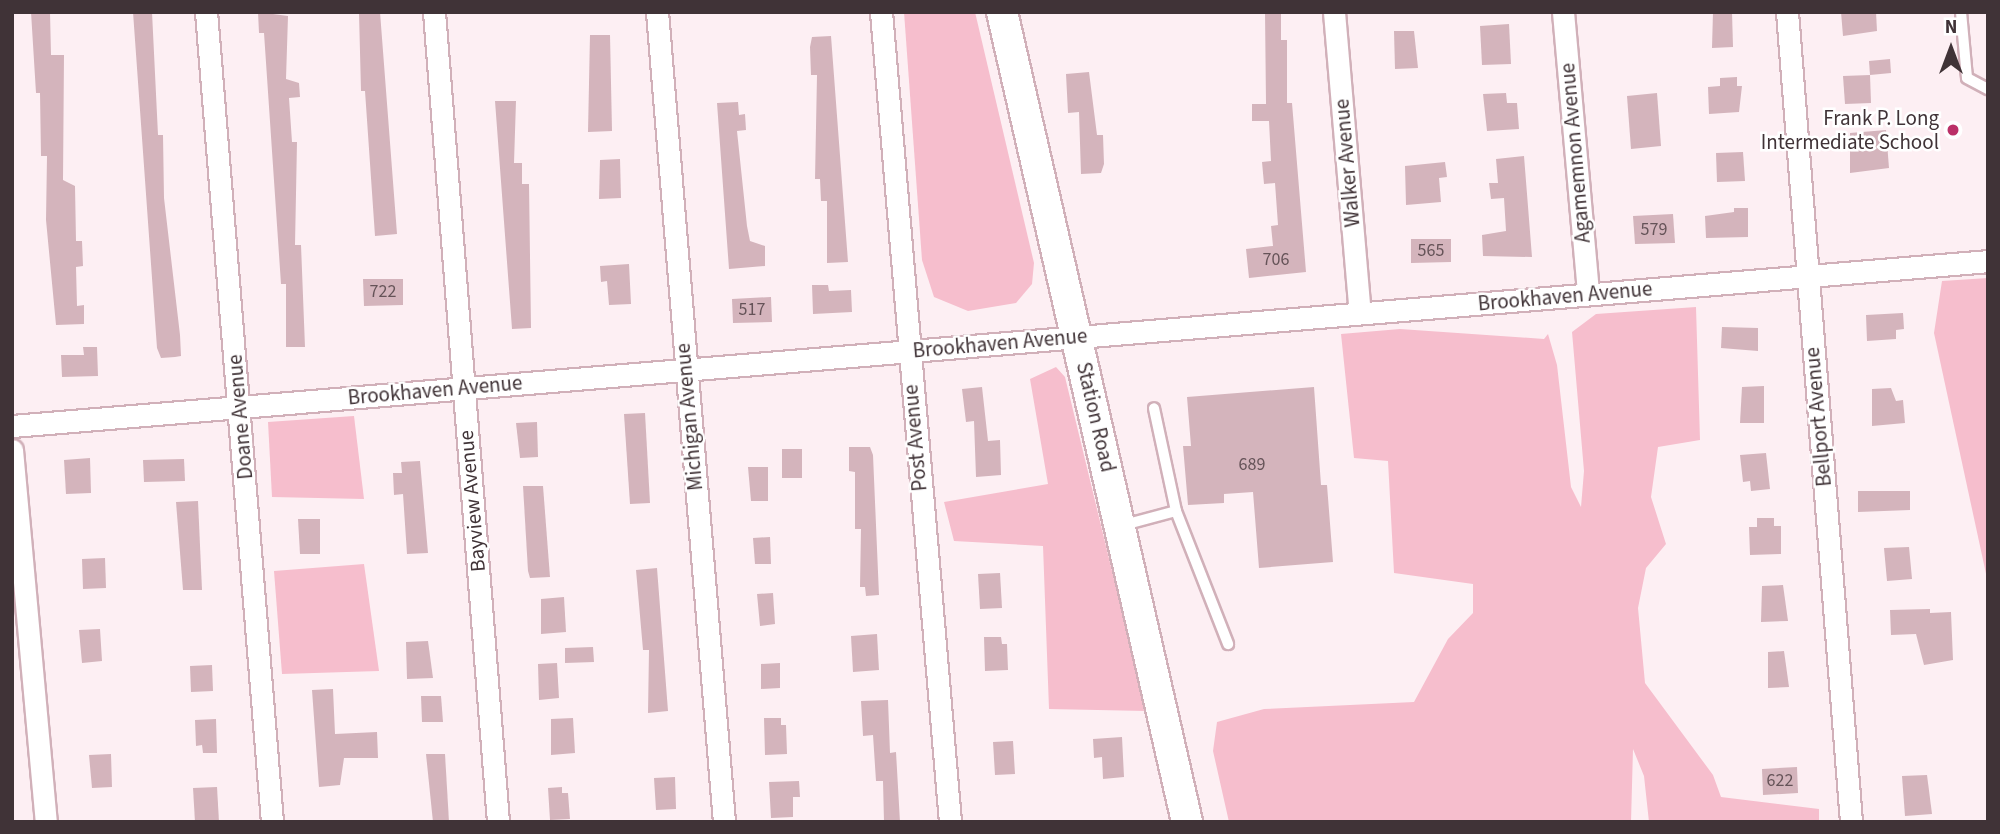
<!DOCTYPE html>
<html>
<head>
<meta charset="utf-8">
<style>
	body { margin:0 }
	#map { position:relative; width:2000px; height:834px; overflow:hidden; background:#fdeff3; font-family:"Source Sans 3",sans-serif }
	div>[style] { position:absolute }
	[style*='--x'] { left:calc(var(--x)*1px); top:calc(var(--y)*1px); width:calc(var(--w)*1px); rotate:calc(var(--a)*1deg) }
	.green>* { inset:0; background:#f6becd }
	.building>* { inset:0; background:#d4b4bc }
	.roads { filter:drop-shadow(2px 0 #d1b0b9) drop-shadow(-2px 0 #d1b0b9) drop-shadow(0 2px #d1b0b9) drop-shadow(0 -2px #d1b0b9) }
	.lane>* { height:10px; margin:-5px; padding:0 5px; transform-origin:5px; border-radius:5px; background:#fff }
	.street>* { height:21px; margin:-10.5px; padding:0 10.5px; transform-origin:10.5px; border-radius:10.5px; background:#fff }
	.secondary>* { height:30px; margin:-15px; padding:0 15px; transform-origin:15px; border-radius:15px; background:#fff }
	.dots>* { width:19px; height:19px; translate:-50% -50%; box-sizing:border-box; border:4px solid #fff; border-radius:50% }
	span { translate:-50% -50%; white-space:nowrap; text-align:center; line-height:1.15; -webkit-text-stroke:5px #fff; paint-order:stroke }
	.number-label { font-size:18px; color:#655358 }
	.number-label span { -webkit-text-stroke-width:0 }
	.poi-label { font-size:21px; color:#403337 }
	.right { translate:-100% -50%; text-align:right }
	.street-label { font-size:21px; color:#403337 }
	.frame { position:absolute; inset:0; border:14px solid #403337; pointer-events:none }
	.north { position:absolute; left:1916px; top:14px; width:70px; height:70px; -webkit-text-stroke:5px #fff; paint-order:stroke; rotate:0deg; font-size:19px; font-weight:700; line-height:28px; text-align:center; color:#403337 }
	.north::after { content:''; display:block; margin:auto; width:24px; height:32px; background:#403337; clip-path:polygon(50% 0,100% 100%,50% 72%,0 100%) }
</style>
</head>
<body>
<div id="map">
	<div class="green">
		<div style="clip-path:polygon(904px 12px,975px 12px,1034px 263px,1032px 284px,1016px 303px,968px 311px,934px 297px,922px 260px)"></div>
		<div style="clip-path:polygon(1988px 278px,1988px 583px,1934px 333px,1942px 281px)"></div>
		<div style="clip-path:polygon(1696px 307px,1700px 440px,1658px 447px,1651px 497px,1666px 544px,1646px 568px,1638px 608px,1645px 683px,1713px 775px,1721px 797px,1819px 809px,1819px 822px,1649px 822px,1644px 776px,1633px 749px,1631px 822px,1229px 822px,1213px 751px,1217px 722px,1264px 709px,1414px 702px,1448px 639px,1473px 613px,1473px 584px,1394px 573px,1388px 461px,1354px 458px,1341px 334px,1400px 329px,1544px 339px,1548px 334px,1557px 365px,1571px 487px,1581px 507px,1584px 471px,1572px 332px,1596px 314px)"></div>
		<div style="clip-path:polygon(1056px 367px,1065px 377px,1146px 711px,1049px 709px,1043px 546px,954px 541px,944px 502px,1048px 484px,1030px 379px)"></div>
		<div style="clip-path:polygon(354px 416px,364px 499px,272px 497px,268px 422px)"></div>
		<div style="clip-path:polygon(364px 564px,379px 671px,282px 674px,274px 571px)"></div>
	</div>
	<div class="building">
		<div style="clip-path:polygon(31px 12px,50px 12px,51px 55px,64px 55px,63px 180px,75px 186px,76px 241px,82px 241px,83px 266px,76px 267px,77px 306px,84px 305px,84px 324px,56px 325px,46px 220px,47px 156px,41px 156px,40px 93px,36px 93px)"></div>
		<div style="clip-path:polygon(133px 12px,152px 12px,158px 135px,163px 135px,164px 198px,180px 335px,181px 356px,175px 357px,161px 358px,157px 348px)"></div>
		<div style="clip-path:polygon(258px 12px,288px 16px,286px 79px,299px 83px,300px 97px,289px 98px,292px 142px,297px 142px,295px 245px,301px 245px,305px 347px,286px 347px,286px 284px,281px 284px,264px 33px,259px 33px)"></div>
		<div style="clip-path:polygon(380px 12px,397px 234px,375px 236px,365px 91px,361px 91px,359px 13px)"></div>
		<div style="clip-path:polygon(1265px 12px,1281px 12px,1281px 40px,1287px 40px,1287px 103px,1292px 103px,1306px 272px,1249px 278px,1246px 249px,1273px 246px,1271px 226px,1278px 225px,1275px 183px,1264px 184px,1262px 162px,1271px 161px,1269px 121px,1252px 121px,1252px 104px,1266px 104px)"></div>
		<div style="clip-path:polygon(1713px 12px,1732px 12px,1733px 47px,1712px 48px)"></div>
		<div style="clip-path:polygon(1841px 12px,1876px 12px,1877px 31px,1843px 36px)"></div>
		<div style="clip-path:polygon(1509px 24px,1511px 64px,1482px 65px,1480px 26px)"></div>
		<div style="clip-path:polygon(1394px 31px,1414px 31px,1418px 68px,1395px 69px)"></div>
		<div style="clip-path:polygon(590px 35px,610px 35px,612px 131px,588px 132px)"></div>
		<div style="clip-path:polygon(831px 36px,848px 262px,827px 263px,827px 201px,821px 201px,820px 179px,815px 179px,817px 75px,811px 75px,810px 47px,812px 37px)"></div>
		<div style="clip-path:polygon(1890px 59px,1891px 73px,1870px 75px,1869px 61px)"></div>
		<div style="clip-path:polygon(1089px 72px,1097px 135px,1103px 135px,1104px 164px,1101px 173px,1081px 174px,1079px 112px,1068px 113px,1066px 74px)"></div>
		<div style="clip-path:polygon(1870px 75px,1871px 103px,1845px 104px,1843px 76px)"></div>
		<div style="clip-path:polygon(1737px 77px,1737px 86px,1742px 86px,1739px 112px,1709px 114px,1708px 87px,1720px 86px,1720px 78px)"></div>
		<div style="clip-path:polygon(1506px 93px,1507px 103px,1517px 103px,1519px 129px,1487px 131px,1483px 94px)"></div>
		<div style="clip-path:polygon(1657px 93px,1661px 146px,1631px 149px,1627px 96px)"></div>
		<div style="clip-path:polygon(495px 101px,516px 101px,514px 163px,522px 163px,522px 184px,529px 184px,531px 328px,512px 329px)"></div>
		<div style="clip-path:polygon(738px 102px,739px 115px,745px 114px,746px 130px,737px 131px,747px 226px,750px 241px,765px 246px,765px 266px,729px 269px,717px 103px)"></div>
		<div style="clip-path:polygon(1886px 130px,1889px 168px,1850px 173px,1850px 133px)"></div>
		<div style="clip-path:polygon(1743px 152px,1745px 181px,1717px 182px,1716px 153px)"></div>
		<div style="clip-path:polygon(1524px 156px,1532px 257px,1483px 256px,1482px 235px,1506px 231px,1504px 198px,1491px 199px,1489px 183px,1498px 183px,1496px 159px)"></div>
		<div style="clip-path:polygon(620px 159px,621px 198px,599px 199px,600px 160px)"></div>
		<div style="clip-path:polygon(1445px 162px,1447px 177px,1439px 178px,1441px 202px,1406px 205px,1405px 166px)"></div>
		<div style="clip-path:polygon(1734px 208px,1748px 208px,1748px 237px,1706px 238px,1705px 216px,1734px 212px)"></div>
		<div style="clip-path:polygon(1673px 214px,1675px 243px,1635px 244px,1633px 216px)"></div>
		<div style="clip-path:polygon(1411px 239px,1451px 239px,1451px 262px,1411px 263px)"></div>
		<div style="clip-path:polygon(629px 264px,631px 304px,609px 305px,607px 281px,601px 282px,600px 266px)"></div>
		<div style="clip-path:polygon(363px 279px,403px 279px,403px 305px,364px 306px)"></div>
		<div style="clip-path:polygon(812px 285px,828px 285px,829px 291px,851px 290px,852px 312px,813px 314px)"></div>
		<div style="clip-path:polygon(771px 297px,772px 322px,733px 323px,732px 299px)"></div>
		<div style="clip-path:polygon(1903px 313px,1904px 329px,1896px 330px,1896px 339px,1867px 341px,1866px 315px)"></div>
		<div style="clip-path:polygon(1722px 327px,1758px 328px,1758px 351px,1721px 348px)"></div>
		<div style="clip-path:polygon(83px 347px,97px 347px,98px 376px,62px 377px,61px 355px,84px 355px)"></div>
		<div style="clip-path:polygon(1764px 386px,1764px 423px,1740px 423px,1742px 387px)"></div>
		<div style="clip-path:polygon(982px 387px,988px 441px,1000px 440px,1001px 475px,976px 477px,974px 421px,966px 422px,962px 389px)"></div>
		<div style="clip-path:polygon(1314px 387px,1321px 485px,1327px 485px,1333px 562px,1259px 568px,1253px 492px,1224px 494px,1224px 503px,1188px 505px,1183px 446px,1191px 446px,1187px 397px)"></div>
		<div style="clip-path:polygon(1891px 388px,1896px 401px,1903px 400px,1905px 423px,1872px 426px,1872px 389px)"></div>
		<div style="clip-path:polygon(645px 413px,650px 503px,630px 504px,624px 414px)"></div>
		<div style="clip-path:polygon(537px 422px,538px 457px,520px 458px,516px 423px)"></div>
		<div style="clip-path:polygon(849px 447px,870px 447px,873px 455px,879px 595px,866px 596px,865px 587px,860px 587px,861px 529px,855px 529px,855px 472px,849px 471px)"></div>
		<div style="clip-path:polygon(782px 449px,802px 449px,802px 478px,782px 478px)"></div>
		<div style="clip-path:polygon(1766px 453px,1770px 489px,1751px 491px,1750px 481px,1743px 482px,1740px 455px)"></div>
		<div style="clip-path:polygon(90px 458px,91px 493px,66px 494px,64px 460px)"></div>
		<div style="clip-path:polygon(184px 459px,185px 481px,144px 482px,143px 460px)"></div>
		<div style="clip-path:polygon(420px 461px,428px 553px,407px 554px,403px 494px,394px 495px,393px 473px,402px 473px,401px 462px)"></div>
		<div style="clip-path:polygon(748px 467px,768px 467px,768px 501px,751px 501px)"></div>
		<div style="clip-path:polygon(523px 486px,543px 486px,550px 577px,530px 578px,528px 571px)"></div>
		<div style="clip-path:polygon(1858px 491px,1910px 491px,1910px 510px,1858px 512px)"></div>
		<div style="clip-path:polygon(198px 501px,202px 590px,183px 590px,176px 502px)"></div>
		<div style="clip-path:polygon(1757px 518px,1774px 518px,1774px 526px,1781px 526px,1781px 554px,1750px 555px,1749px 527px,1757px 527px)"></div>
		<div style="clip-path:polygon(298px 519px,320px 519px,320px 554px,300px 554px)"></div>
		<div style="clip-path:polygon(770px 537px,771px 564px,755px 564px,753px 538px)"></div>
		<div style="clip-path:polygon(1909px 547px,1912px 579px,1887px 581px,1884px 548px)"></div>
		<div style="clip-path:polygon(105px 558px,106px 588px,83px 589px,82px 559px)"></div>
		<div style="clip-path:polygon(657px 568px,668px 711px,648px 713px,649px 650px,643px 650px,636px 570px)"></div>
		<div style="clip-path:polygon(1000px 573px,1002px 608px,980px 609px,978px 574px)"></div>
		<div style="clip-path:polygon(1783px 585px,1788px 621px,1761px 622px,1762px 586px)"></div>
		<div style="clip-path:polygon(773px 593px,775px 624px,760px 626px,757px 594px)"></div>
		<div style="clip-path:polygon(564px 597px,566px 632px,541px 634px,541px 599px)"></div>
		<div style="clip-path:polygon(1930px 609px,1930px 613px,1951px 612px,1953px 660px,1924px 665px,1916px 634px,1891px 635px,1890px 610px)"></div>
		<div style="clip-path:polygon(100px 629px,102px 661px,82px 663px,79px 630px)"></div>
		<div style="clip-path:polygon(877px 634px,879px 670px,853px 672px,851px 636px)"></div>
		<div style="clip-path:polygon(984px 637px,1001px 637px,1002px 644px,1007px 644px,1008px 670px,985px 671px)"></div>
		<div style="clip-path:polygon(428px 641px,433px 678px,407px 679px,406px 642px)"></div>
		<div style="clip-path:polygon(593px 647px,594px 662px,565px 663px,565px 648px)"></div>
		<div style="clip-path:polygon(1784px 651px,1789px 687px,1768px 688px,1768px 652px)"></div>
		<div style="clip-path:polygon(557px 663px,559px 698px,539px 700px,538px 664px)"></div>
		<div style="clip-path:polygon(780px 663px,780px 688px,761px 689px,761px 664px)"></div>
		<div style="clip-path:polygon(212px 665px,213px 691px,191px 692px,190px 666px)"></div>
		<div style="clip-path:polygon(333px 689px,335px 734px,377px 732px,378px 758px,344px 758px,340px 785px,319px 787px,312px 690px)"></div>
		<div style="clip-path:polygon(421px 696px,441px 696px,443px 722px,422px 722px)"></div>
		<div style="clip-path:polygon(888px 700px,890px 753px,896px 752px,900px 822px,884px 822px,883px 781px,876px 781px,873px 735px,863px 736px,861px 701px)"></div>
		<div style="clip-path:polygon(573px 718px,575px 753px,551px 755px,551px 719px)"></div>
		<div style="clip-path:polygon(764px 718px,781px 718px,781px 725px,786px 725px,787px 754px,765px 755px)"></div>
		<div style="clip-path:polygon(216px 719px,217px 753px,203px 753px,202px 745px,196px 746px,195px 720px)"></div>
		<div style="clip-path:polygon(1122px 737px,1124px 777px,1103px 779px,1102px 757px,1094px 758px,1093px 739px)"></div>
		<div style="clip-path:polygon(1013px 741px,1015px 774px,995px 775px,993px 742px)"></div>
		<div style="clip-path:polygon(111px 754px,112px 787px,92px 788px,89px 755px)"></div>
		<div style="clip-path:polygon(426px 754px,445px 754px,449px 822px,433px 822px)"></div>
		<div style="clip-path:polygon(1797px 767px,1798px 793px,1763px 795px,1762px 769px)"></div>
		<div style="clip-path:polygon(1927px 775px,1932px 814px,1905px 816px,1902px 776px)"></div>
		<div style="clip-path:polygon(675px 777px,676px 809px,656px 810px,654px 778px)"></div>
		<div style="clip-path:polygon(799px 781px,800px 797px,793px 797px,793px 817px,771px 818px,769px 782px)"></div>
		<div style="clip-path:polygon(217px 787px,219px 822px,195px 822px,193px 788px)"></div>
		<div style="clip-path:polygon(562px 787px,562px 793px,568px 793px,570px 819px,550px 820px,548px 788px)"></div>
	</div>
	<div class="roads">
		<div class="lane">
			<div style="--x:1961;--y:12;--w:66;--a:84.8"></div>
			<div style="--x:1967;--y:78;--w:24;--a:28"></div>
			<div style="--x:1176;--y:511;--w:143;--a:68.6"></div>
			<div style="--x:1120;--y:526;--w:58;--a:-15"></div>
			<div style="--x:1176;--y:511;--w:105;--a:-102.1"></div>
		</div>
		<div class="street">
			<div style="--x:206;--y:12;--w:813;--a:85.34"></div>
			<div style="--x:434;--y:12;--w:813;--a:85.48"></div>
			<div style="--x:657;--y:12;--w:813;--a:85.27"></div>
			<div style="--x:881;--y:12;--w:813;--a:85.13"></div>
			<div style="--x:1334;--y:12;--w:302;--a:85.1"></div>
			<div style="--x:1563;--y:12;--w:283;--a:84.9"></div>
			<div style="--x:1787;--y:12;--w:813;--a:85.48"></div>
			<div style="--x:12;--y:426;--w:1983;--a:-4.77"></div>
			<div style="--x:12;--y:450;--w:374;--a:84.8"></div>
		</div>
		<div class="secondary">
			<div style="--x:1002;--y:12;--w:831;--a:77.13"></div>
		</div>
	</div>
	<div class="dots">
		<div style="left:1953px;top:130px;background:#bb3068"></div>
	</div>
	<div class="number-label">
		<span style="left:1654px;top:230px">579</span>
		<span style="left:1431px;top:251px">565</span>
		<span style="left:1276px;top:260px">706</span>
		<span style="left:383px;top:292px">722</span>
		<span style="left:752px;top:310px">517</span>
		<span style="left:1252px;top:465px">689</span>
		<span style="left:1780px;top:781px">622</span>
	</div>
	<div class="poi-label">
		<span class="right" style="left:1939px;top:130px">Frank P. Long<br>Intermediate School</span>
	</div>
	<div class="street-label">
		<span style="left:1575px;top:153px;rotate:-95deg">Agamemnon Avenue</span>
		<span style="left:1347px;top:163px;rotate:-95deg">Walker Avenue</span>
		<span style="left:1565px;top:296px;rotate:-5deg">Brookhaven Avenue</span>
		<span style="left:1000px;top:343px;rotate:-5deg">Brookhaven Avenue</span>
		<span style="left:435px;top:390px;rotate:-5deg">Brookhaven Avenue</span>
		<span style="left:240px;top:417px;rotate:-95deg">Doane Avenue</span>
		<span style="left:689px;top:417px;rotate:-95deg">Michigan Avenue</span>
		<span style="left:1096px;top:417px;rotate:77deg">Station Road</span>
		<span style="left:1818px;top:417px;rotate:-95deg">Bellport Avenue</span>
		<span style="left:915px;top:438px;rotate:-95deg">Post Avenue</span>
		<span style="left:472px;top:501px;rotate:-95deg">Bayview Avenue</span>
	</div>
	<div class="frame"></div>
	<div class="north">N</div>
</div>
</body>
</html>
